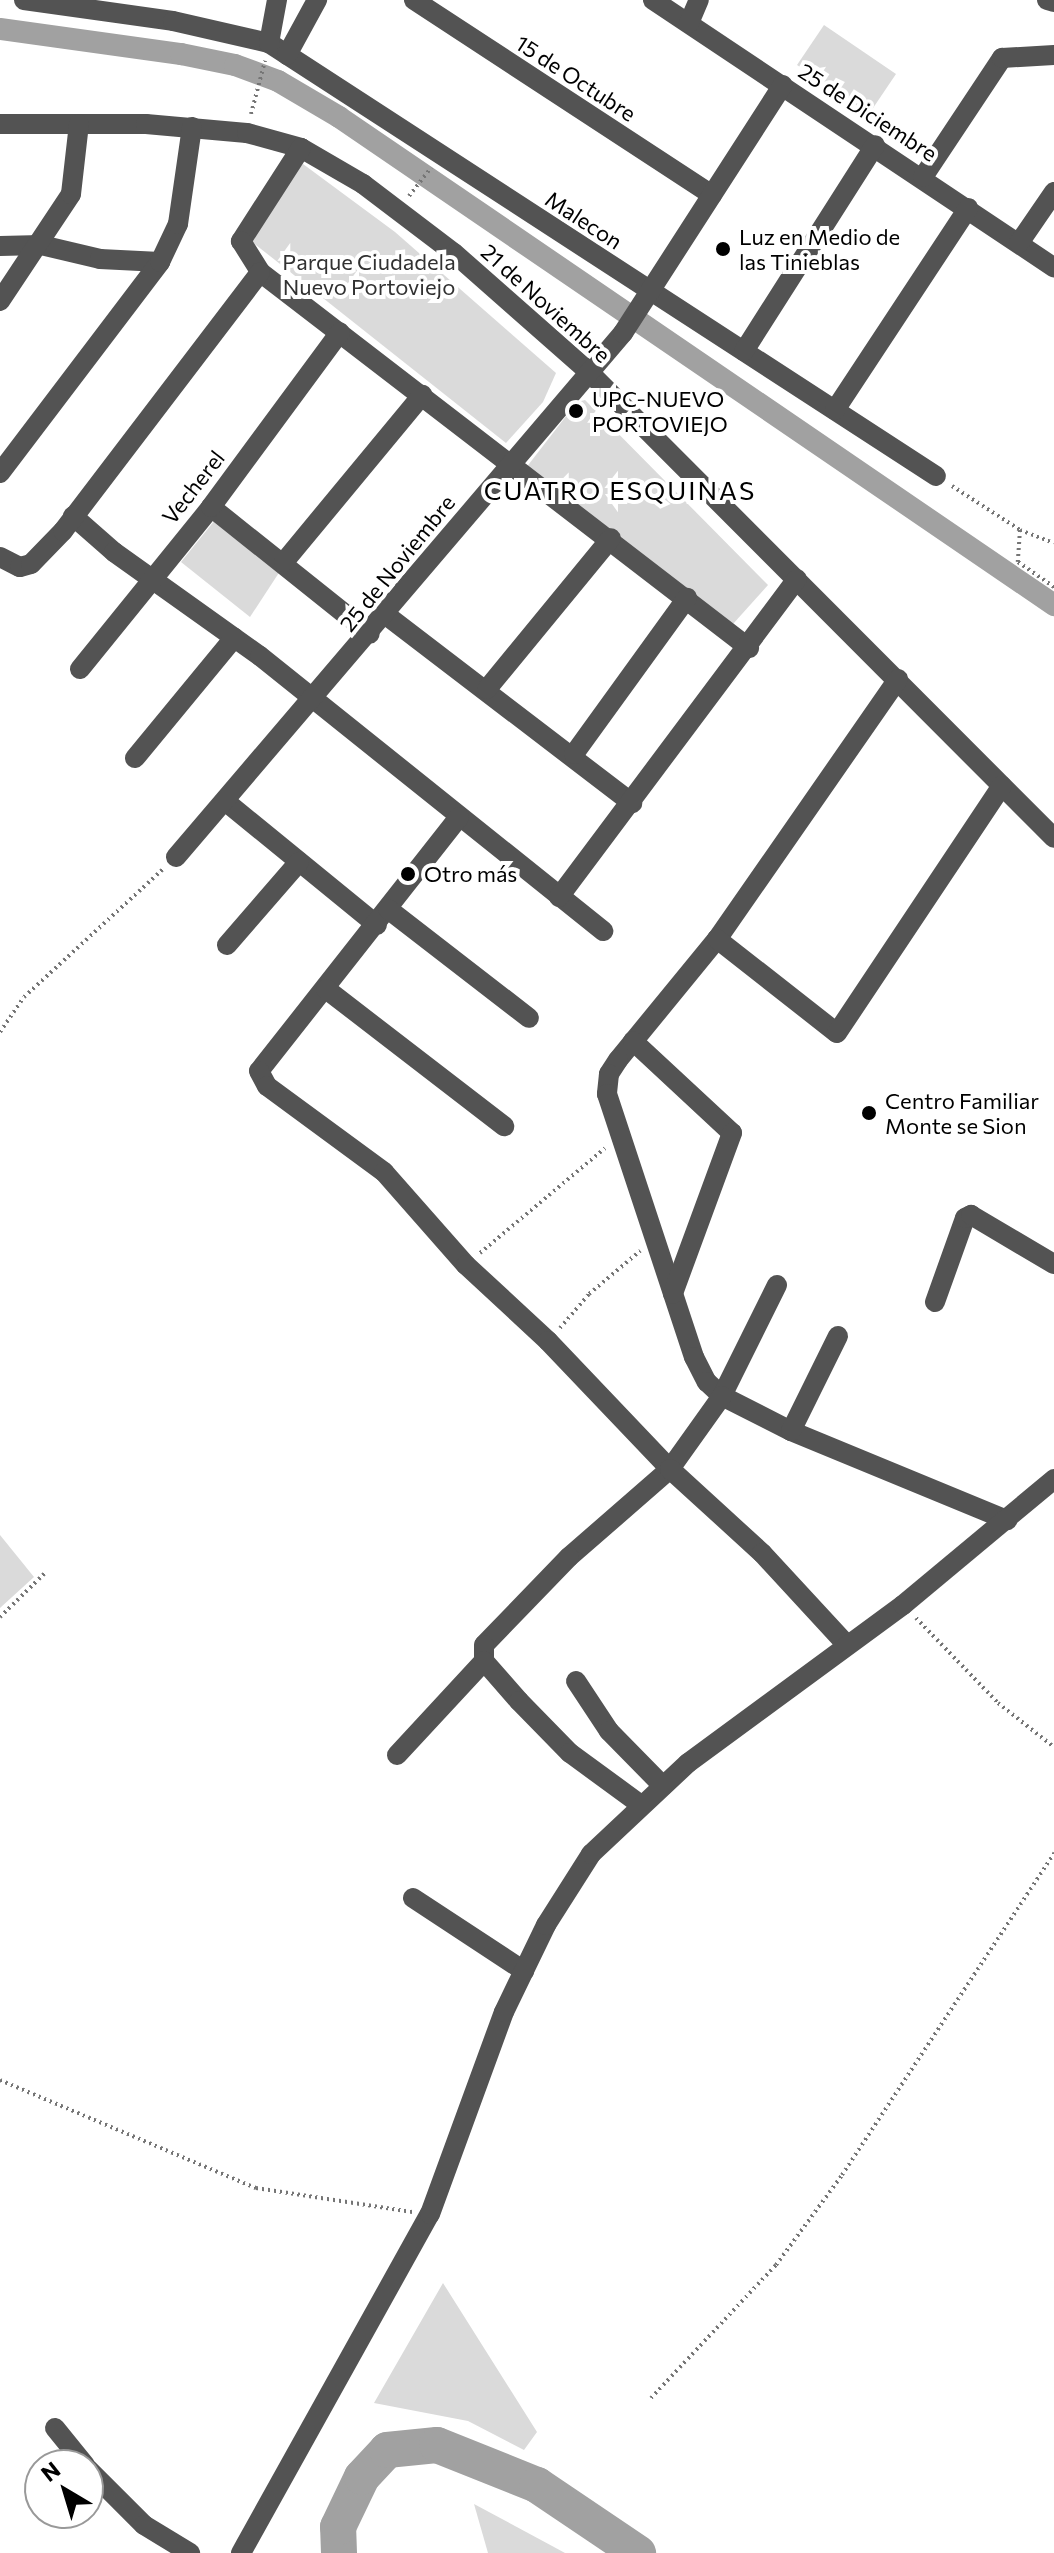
<!DOCTYPE html>
<html>
<head>
<meta charset="utf-8">
<style>
	body { margin:0 }
	#map { position:relative; width:1054px; height:2553px; overflow:hidden; background:#fff; font-family:Commissioner,sans-serif }
	div>[style] { position:absolute }
	[style*='--x'] { left:calc(var(--x)*1px); top:calc(var(--y)*1px); width:calc(var(--w)*1px); rotate:calc(var(--a)*1deg) }
	.green>* { inset:0; background:#dadada }
	.canal>* { height:22px; margin:-11px; padding:0 11px; transform-origin:11px; border-radius:11px; background:#a1a1a1 }
	.river>* { height:36px; margin:-18px; padding:0 18px; transform-origin:18px; border-radius:18px; background:#a1a1a1 }
	.path>* { height:4px; margin-top:-2px; transform-origin:0; background:repeating-linear-gradient(90deg,#757575 0 2px,transparent 0 6px) }
	.minor>* { height:20px; margin:-10px; padding:0 10px; transform-origin:10px; border-radius:10px; background:#535353 }
	.dots>* { width:22px; height:22px; translate:-50% -50%; box-sizing:border-box; border:4px solid #fff; border-radius:50% }
	span { translate:-50% -50%; white-space:nowrap; text-align:center; line-height:1.15; -webkit-text-stroke:8px #fff; paint-order:stroke }
	.street-label { font-size:22px; color:#000 }
	.poi-label { font-size:22px; color:#000 }
	.left { translate:0 -50%; text-align:left }
	.park-label { font-size:22px; color:#313131 }
	.quarter-label { font-size:26px; color:#000; letter-spacing:2px }
	.north { position:absolute; left:24px; top:2449px; width:80px; height:80px; box-sizing:border-box; background:#fff; border:2px solid #999; border-radius:50%; rotate:322deg; font-size:22px; font-weight:700; line-height:32px; text-align:center; color:#000 }
	.north::after { content:''; display:block; margin:auto; width:28px; height:36px; background:#000; clip-path:polygon(50% 0,100% 100%,50% 72%,0 100%) }
</style>
</head>
<body>
<div id="map">
	<div class="green">
		<div style="clip-path:polygon(824px 25px,896px 74px,869px 114px,797px 65px)"></div>
		<div style="clip-path:polygon(303px 164px,395px 232px,556px 373px,543px 402px,506px 443px,251px 241px,280px 183px)"></div>
		<div style="clip-path:polygon(585px 400px,768px 585px,733px 624px,522px 473px,577px 402px)"></div>
		<div style="clip-path:polygon(215px 520px,284px 565px,250px 617px,181px 562px)"></div>
		<div style="clip-path:polygon(0 1535px,34px 1577px,0 1608px)"></div>
		<div style="clip-path:polygon(443px 2283px,537px 2432px,524px 2450px,468px 2421px,374px 2403px)"></div>
		<div style="clip-path:polygon(474px 2504px,554px 2547px,565px 2553px,488px 2553px)"></div>
	</div>
	<div class="canal">
		<div style="--x:0;--y:29;--w:183;--a:7.9"></div>
		<div style="--x:181;--y:54;--w:55;--a:11.5"></div>
		<div style="--x:235;--y:65;--w:46;--a:20.4"></div>
		<div style="--x:278;--y:81;--w:71;--a:30.5"></div>
		<div style="--x:339;--y:117;--w:866;--a:34.31"></div>
	</div>
	<div class="river">
		<div style="--x:339;--y:2553;--w:26;--a:-92"></div>
		<div style="--x:338;--y:2527;--w:55;--a:-64.4"></div>
		<div style="--x:362;--y:2477;--w:37;--a:-47"></div>
		<div style="--x:387;--y:2450;--w:50;--a:-5.7"></div>
		<div style="--x:437;--y:2445;--w:108;--a:21.8"></div>
		<div style="--x:537;--y:2485;--w:122;--a:34"></div>
	</div>
	<div class="path">
		<div style="--x:251;--y:114;--w:55;--a:-75.2"></div>
		<div style="--x:409;--y:196;--w:36;--a:-52"></div>
		<div style="--x:952;--y:486;--w:81;--a:32.9"></div>
		<div style="--x:1020;--y:530;--w:36;--a:21"></div>
		<div style="--x:1020;--y:530;--w:32;--a:94"></div>
		<div style="--x:1018;--y:562;--w:44;--a:34.8"></div>
		<div style="--x:0;--y:1032;--w:42;--a:-55.6"></div>
		<div style="--x:24;--y:997;--w:189;--a:-42.6"></div>
		<div style="--x:480;--y:1253;--w:163;--a:-40"></div>
		<div style="--x:560;--y:1328;--w:45;--a:-49.5"></div>
		<div style="--x:589;--y:1294;--w:67;--a:-40.1"></div>
		<div style="--x:0;--y:1617;--w:64;--a:-44.4"></div>
		<div style="--x:916;--y:1618;--w:118;--a:46"></div>
		<div style="--x:998;--y:1703;--w:71;--a:38.2"></div>
		<div style="--x:0;--y:2080;--w:278;--a:22.9"></div>
		<div style="--x:256;--y:2188;--w:158;--a:8.7"></div>
		<div style="--x:651;--y:2398;--w:183;--a:-46.8"></div>
		<div style="--x:776;--y:2265;--w:112;--a:-53.7"></div>
		<div style="--x:842;--y:2175;--w:386;--a:-56.6"></div>
	</div>
	<div class="minor">
		<div style="--x:24;--y:0;--w:150;--a:8"></div>
		<div style="--x:173;--y:21;--w:98;--a:12.9"></div>
		<div style="--x:269;--y:43;--w:795;--a:32.99"></div>
		<div style="--x:414;--y:0;--w:356;--a:33.2"></div>
		<div style="--x:653;--y:0;--w:482;--a:33.7"></div>
		<div style="--x:1047;--y:0;--w:7;--a:16"></div>
		<div style="--x:689;--y:23;--w:25;--a:-67"></div>
		<div style="--x:269;--y:43;--w:44;--a:-79.5"></div>
		<div style="--x:287;--y:55;--w:63;--a:-61.4"></div>
		<div style="--x:0;--y:124;--w:146;--a:0"></div>
		<div style="--x:146;--y:124;--w:101;--a:5.1"></div>
		<div style="--x:247;--y:133;--w:56;--a:15.5"></div>
		<div style="--x:301;--y:148;--w:72;--a:30.1"></div>
		<div style="--x:363;--y:184;--w:114;--a:37.2"></div>
		<div style="--x:454;--y:253;--w:180;--a:41.4"></div>
		<div style="--x:589;--y:372;--w:658;--a:45.06"></div>
		<div style="--x:301;--y:148;--w:111;--a:122.8"></div>
		<div style="--x:241;--y:241;--w:36;--a:58"></div>
		<div style="--x:260;--y:272;--w:617;--a:37.56"></div>
		<div style="--x:923;--y:177;--w:143;--a:-56.4"></div>
		<div style="--x:1002;--y:58;--w:52;--a:-3.3"></div>
		<div style="--x:1019;--y:243;--w:62;--a:-55.5"></div>
		<div style="--x:0;--y:246;--w:41;--a:-1.4"></div>
		<div style="--x:41;--y:245;--w:61;--a:13.3"></div>
		<div style="--x:100;--y:259;--w:60;--a:2.9"></div>
		<div style="--x:0;--y:301;--w:128;--a:-56.4"></div>
		<div style="--x:71;--y:194;--w:70;--a:-83.5"></div>
		<div style="--x:744;--y:351;--w:244;--a:-57.5"></div>
		<div style="--x:835;--y:410;--w:242;--a:-56.6"></div>
		<div style="--x:0;--y:473;--w:265;--a:-52.8"></div>
		<div style="--x:160;--y:262;--w:42;--a:-64.7"></div>
		<div style="--x:178;--y:224;--w:98;--a:-81.8"></div>
		<div style="--x:211;--y:507;--w:203;--a:38.6"></div>
		<div style="--x:73;--y:516;--w:55;--a:41.3"></div>
		<div style="--x:114;--y:552;--w:179;--a:35.5"></div>
		<div style="--x:260;--y:656;--w:440;--a:38.7"></div>
		<div style="--x:0;--y:557;--w:22;--a:27"></div>
		<div style="--x:20;--y:567;--w:11;--a:-15"></div>
		<div style="--x:31;--y:564;--w:46;--a:-45.9"></div>
		<div style="--x:63;--y:531;--w:325;--a:-52.7"></div>
		<div style="--x:284;--y:562;--w:217;--a:-50.4"></div>
		<div style="--x:386;--y:615;--w:310;--a:37.4"></div>
		<div style="--x:80;--y:669;--w:208;--a:-51"></div>
		<div style="--x:211;--y:507;--w:217;--a:-53.6"></div>
		<div style="--x:898;--y:679;--w:317;--a:124.8"></div>
		<div style="--x:717;--y:939;--w:156;--a:129.3"></div>
		<div style="--x:618;--y:1060;--w:17;--a:123"></div>
		<div style="--x:609;--y:1074;--w:20;--a:96"></div>
		<div style="--x:607;--y:1094;--w:277;--a:71.7"></div>
		<div style="--x:694;--y:1357;--w:28;--a:63"></div>
		<div style="--x:707;--y:1382;--w:21;--a:43"></div>
		<div style="--x:722;--y:1396;--w:77;--a:26.9"></div>
		<div style="--x:791;--y:1431;--w:234;--a:22.4"></div>
		<div style="--x:487;--y:689;--w:195;--a:-50.6"></div>
		<div style="--x:574;--y:754;--w:193;--a:-54.1"></div>
		<div style="--x:135;--y:758;--w:156;--a:-50.5"></div>
		<div style="--x:225;--y:801;--w:196;--a:39.2"></div>
		<div style="--x:459;--y:817;--w:323;--a:128.2"></div>
		<div style="--x:259;--y:1071;--w:17;--a:62"></div>
		<div style="--x:267;--y:1086;--w:145;--a:36.3"></div>
		<div style="--x:384;--y:1172;--w:124;--a:48.6"></div>
		<div style="--x:466;--y:1265;--w:112;--a:42.8"></div>
		<div style="--x:548;--y:1341;--w:177;--a:46.4"></div>
		<div style="--x:670;--y:1469;--w:134;--a:138.9"></div>
		<div style="--x:569;--y:1557;--w:122;--a:134"></div>
		<div style="--x:484;--y:1645;--w:16;--a:90"></div>
		<div style="--x:484;--y:1661;--w:53;--a:48.8"></div>
		<div style="--x:519;--y:1701;--w:73;--a:45.6"></div>
		<div style="--x:570;--y:1753;--w:88;--a:36.2"></div>
		<div style="--x:176;--y:857;--w:689;--a:-49.53"></div>
		<div style="--x:623;--y:333;--w:295;--a:-57.2"></div>
		<div style="--x:559;--y:897;--w:397;--a:-53.2"></div>
		<div style="--x:388;--y:909;--w:178;--a:37.7"></div>
		<div style="--x:717;--y:939;--w:152;--a:38.1"></div>
		<div style="--x:837;--y:1033;--w:297;--a:-56.3"></div>
		<div style="--x:227;--y:945;--w:110;--a:-49.1"></div>
		<div style="--x:326;--y:989;--w:225;--a:37.6"></div>
		<div style="--x:633;--y:1041;--w:135;--a:42.9"></div>
		<div style="--x:732;--y:1133;--w:171;--a:110.2"></div>
		<div style="--x:777;--y:1285;--w:124;--a:116.4"></div>
		<div style="--x:722;--y:1396;--w:90;--a:125.5"></div>
		<div style="--x:670;--y:1469;--w:125;--a:42.4"></div>
		<div style="--x:762;--y:1553;--w:124;--a:47.3"></div>
		<div style="--x:935;--y:1302;--w:89;--a:-70.3"></div>
		<div style="--x:965;--y:1218;--w:7;--a:-27"></div>
		<div style="--x:971;--y:1215;--w:96;--a:30.6"></div>
		<div style="--x:791;--y:1431;--w:106;--a:-63.7"></div>
		<div style="--x:576;--y:1681;--w:60;--a:56.6"></div>
		<div style="--x:609;--y:1731;--w:77;--a:45.5"></div>
		<div style="--x:397;--y:1755;--w:128;--a:-47.2"></div>
		<div style="--x:413;--y:1898;--w:133;--a:33.3"></div>
		<div style="--x:55;--y:2428;--w:48;--a:51"></div>
		<div style="--x:88;--y:2469;--w:79;--a:45"></div>
		<div style="--x:144;--y:2525;--w:54;--a:31.3"></div>
		<div style="--x:241;--y:2553;--w:388;--a:-60.9"></div>
		<div style="--x:430;--y:2214;--w:215;--a:-69.9"></div>
		<div style="--x:504;--y:2012;--w:97;--a:-64.2"></div>
		<div style="--x:546;--y:1925;--w:84;--a:-57.6"></div>
		<div style="--x:591;--y:1854;--w:133;--a:-43.2"></div>
		<div style="--x:688;--y:1763;--w:267;--a:-36.3"></div>
		<div style="--x:903;--y:1605;--w:197;--a:-39.8"></div>
	</div>
	<div class="dots">
		<div style="left:723px;top:249px;background:#000"></div>
		<div style="left:576px;top:411px;background:#000"></div>
		<div style="left:408px;top:874px;background:#000"></div>
		<div style="left:869px;top:1113px;background:#000"></div>
	</div>
	<div class="street-label">
		<span style="left:576px;top:78px;rotate:33deg">15 de Octubre</span>
		<span style="left:868px;top:112px;rotate:33deg">25 de Diciembre</span>
		<span style="left:584px;top:220px;rotate:33deg">Malecon</span>
		<span style="left:546px;top:303px;rotate:42deg">21 de Noviembre</span>
		<span style="left:193px;top:487px;rotate:-52deg">Vecherel</span>
		<span style="left:397px;top:563px;rotate:-51deg">25 de Noviembre</span>
	</div>
	<div class="poi-label">
		<span class="left" style="left:739px;top:249px">Luz en Medio de<br>las Tinieblas</span>
		<span class="left" style="left:592px;top:411px">UPC-NUEVO<br>PORTOVIEJO</span>
		<span class="left" style="left:424px;top:874px">Otro más</span>
		<span class="left" style="left:885px;top:1113px">Centro Familiar<br>Monte se Sion</span>
	</div>
	<div class="park-label">
		<span style="left:369px;top:274px">Parque Ciudadela<br>Nuevo Portoviejo</span>
	</div>
	<div class="quarter-label">
		<span style="left:620px;top:490px">CUATRO ESQUINAS</span>
	</div>
	<div class="north">N</div>
</div>
</body>
</html>
